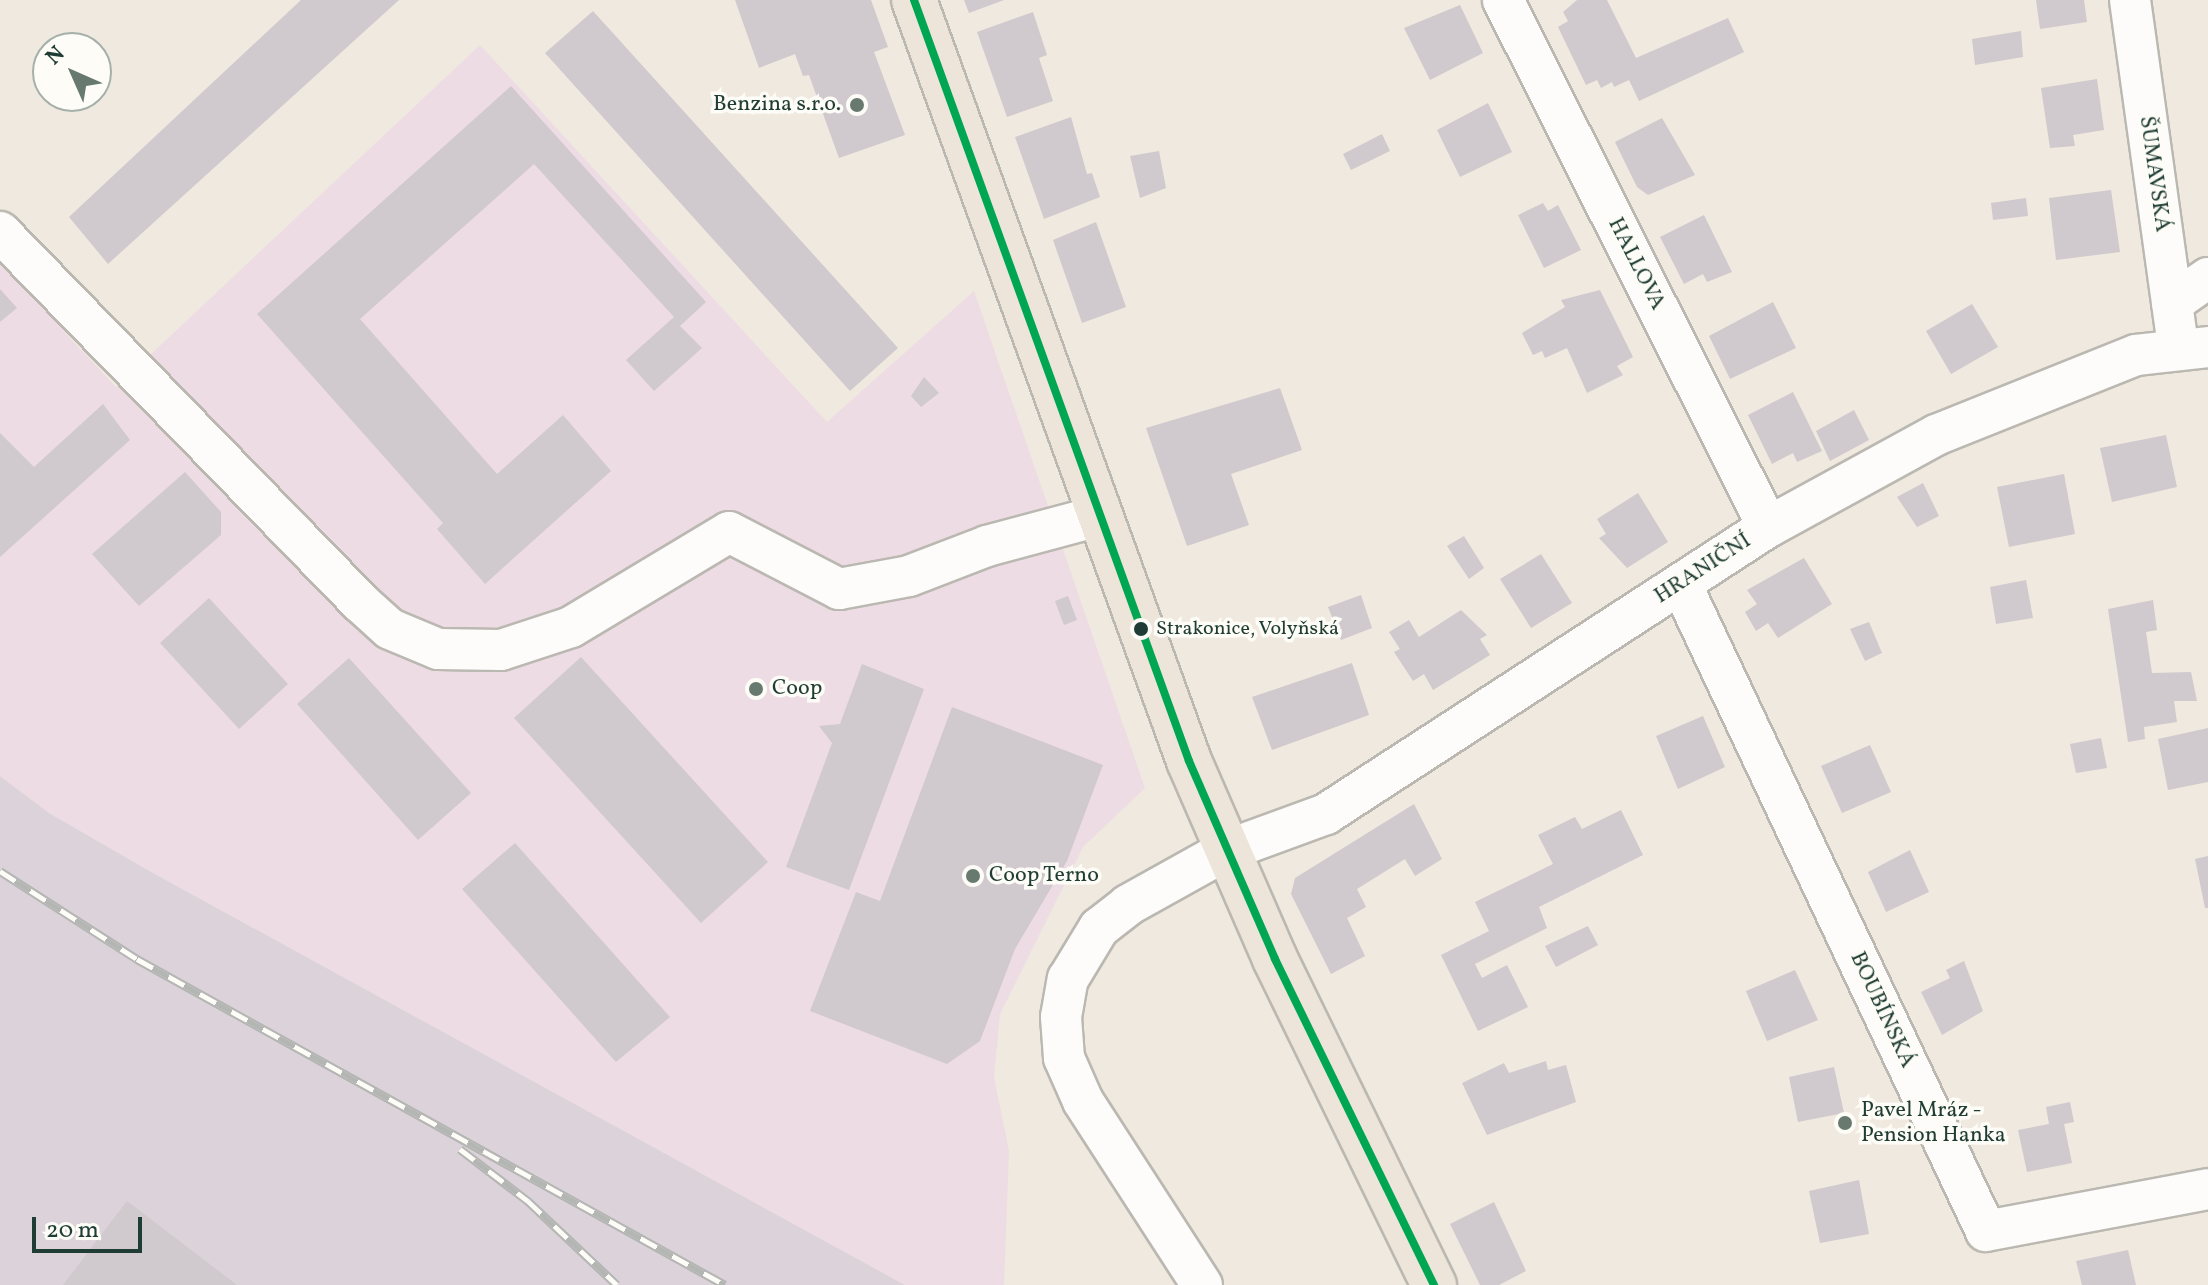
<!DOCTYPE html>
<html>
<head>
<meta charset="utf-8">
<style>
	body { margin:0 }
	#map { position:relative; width:2208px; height:1285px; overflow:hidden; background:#f0e9df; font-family:Vollkorn,serif }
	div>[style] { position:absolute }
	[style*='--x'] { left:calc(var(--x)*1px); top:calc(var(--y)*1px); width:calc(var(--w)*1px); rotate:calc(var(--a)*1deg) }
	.built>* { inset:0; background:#eedce4 }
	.industrial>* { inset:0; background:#dcd2d9 }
	.building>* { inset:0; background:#d0c9ce }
	.roads { filter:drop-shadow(2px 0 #bab8b1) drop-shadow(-2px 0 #bab8b1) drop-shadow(0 2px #bab8b1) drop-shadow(0 -2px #bab8b1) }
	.minor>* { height:40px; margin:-20px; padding:0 20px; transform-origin:20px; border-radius:20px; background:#fdfcfa }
	.primary>* { height:44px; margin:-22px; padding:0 22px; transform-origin:22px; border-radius:22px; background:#ede4da }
	.rail>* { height:9px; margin-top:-4.5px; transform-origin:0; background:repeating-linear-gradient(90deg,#fdfcf7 0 18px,#b4b6b4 0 36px); box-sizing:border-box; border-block:2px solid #b4b6b4 }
	.bus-1>* { height:8px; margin:-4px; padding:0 4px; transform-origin:4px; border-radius:4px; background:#00a651 }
	.dots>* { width:22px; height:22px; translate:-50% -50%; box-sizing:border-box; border:4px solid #fdfcf7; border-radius:50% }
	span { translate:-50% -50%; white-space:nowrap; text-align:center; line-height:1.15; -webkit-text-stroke:7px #fdfcf7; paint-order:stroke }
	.bus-label { font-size:20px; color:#1f3d34 }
	.left { translate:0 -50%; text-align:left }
	.poi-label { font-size:22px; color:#1f3d34 }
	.right { translate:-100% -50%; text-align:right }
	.street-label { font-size:22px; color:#1f3d34 }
	.north { position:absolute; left:32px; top:32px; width:80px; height:80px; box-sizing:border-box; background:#fdfcf7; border:2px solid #a4b0a9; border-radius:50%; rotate:315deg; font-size:22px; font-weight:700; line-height:32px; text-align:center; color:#1f3d34 }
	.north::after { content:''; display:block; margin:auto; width:28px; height:36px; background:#687970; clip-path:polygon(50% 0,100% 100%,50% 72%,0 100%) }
	.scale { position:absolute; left:32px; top:1217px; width:110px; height:36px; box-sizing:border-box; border:4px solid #1f3d34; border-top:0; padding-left:10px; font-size:24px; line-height:28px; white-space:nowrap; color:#1f3d34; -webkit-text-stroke:6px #fdfcf7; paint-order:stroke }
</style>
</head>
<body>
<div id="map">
	<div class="built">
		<div style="clip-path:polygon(480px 45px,827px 422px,974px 291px,1145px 788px,1083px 847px,1000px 1014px,994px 1077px,1009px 1151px,1004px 1285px,905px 1285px,153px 873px,49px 813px,0 776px,0 263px,116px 387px)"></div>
	</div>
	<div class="industrial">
		<div style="clip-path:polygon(0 776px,49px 813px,153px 873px,905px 1285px,0 1285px)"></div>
	</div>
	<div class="building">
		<div style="clip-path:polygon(301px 0,399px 0,108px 264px,69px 217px)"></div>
		<div style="clip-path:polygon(735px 0,871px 0,888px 47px,874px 52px,905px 135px,839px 158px,809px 75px,803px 76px,795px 54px,759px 68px)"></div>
		<div style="clip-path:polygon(964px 0,1004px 0,969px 13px)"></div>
		<div style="clip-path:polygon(1577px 0,1607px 0,1636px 58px,1728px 18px,1744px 52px,1639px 101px,1629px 80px,1614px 87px,1612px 82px,1601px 88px,1597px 80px,1586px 85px,1558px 27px,1568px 21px,1563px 12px)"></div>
		<div style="clip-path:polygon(2036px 0,2084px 0,2087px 22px,2040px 29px)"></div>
		<div style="clip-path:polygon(1460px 5px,1483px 53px,1430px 80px,1404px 28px)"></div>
		<div style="clip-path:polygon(593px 11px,898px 348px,850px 391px,545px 53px)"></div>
		<div style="clip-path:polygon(1033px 12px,1047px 55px,1039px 58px,1053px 101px,1007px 117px,977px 32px)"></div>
		<div style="clip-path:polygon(2021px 31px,2023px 57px,1975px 65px,1972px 39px)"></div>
		<div style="clip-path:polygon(2097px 79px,2104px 130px,2073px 135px,2075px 146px,2050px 148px,2041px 88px)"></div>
		<div style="clip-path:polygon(511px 86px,706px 302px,680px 326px,702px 348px,654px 391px,626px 360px,674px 317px,534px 164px,360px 319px,497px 474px,563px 415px,611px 471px,485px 584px,437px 529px,443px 523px,257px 314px)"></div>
		<div style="clip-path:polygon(1488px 103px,1512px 152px,1460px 177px,1437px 130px)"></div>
		<div style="clip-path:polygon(1071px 117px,1087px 174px,1092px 173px,1100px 197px,1044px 219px,1015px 137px)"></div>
		<div style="clip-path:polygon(1662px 118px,1695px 175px,1648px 195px,1637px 187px,1615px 142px)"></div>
		<div style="clip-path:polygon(1382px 134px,1390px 151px,1351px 170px,1343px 154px)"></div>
		<div style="clip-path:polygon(1159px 151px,1166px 188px,1140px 198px,1130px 156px)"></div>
		<div style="clip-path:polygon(2111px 190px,2120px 252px,2056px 260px,2049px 198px)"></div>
		<div style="clip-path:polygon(2026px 198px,2028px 216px,1993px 220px,1991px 203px)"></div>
		<div style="clip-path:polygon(1543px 203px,1548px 211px,1558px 205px,1581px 250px,1544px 268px,1518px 215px)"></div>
		<div style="clip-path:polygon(1704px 215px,1732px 272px,1707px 282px,1703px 274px,1684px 284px,1660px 237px)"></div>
		<div style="clip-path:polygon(1096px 222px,1126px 307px,1082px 323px,1053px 240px)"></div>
		<div style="clip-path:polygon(0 289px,17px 308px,0 322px)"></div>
		<div style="clip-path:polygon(1600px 290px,1633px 357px,1617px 366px,1623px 375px,1587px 393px,1567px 348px,1545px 358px,1542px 351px,1533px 355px,1522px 333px,1565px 307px,1561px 300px)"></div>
		<div style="clip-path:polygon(1773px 302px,1796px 348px,1730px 379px,1709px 336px)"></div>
		<div style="clip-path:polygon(1972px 304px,1998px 347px,1951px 374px,1926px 331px)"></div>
		<div style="clip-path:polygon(924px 377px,939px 393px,921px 407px,911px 396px)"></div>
		<div style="clip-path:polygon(1280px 388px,1302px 450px,1231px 474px,1249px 525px,1187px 546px,1146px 428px)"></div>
		<div style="clip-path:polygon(1793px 392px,1822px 451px,1797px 462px,1793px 453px,1772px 464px,1748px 415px)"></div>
		<div style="clip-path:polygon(103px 404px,130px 440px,0 557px,0 433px,34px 467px)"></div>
		<div style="clip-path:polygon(1854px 410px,1869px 440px,1830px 461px,1816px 431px)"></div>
		<div style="clip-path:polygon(2166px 435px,2177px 487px,2112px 502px,2100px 448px)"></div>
		<div style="clip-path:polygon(185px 472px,221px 512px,221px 535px,139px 606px,92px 554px)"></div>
		<div style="clip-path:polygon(2064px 474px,2075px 534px,2009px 547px,1997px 487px)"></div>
		<div style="clip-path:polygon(1923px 483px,1939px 516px,1917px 527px,1897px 497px)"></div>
		<div style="clip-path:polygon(1638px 493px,1668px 542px,1627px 568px,1599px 538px,1606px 534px,1597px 519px)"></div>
		<div style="clip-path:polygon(1464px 536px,1484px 568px,1469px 579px,1447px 546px)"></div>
		<div style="clip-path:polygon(1541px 554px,1572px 603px,1531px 628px,1500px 579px)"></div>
		<div style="clip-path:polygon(1804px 558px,1832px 604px,1778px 638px,1768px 623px,1756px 631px,1745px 612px,1757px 604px,1747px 590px)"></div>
		<div style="clip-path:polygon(2026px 580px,2033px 618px,1996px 624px,1990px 587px)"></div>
		<div style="clip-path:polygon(1361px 595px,1372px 628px,1341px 640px,1328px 607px)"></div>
		<div style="clip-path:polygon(1068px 596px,1077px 620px,1064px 625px,1055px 601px)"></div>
		<div style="clip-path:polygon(209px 598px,288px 684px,239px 729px,160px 643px)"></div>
		<div style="clip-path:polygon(2153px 600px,2157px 630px,2146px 632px,2152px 673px,2191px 672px,2197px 701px,2174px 701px,2177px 722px,2144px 727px,2145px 739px,2128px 742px,2108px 609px)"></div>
		<div style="clip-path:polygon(1461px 610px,1487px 635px,1480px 639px,1490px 655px,1433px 690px,1424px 674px,1413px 681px,1394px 652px,1400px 649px,1389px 632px,1409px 620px,1419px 637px)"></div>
		<div style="clip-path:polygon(1869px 622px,1882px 653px,1865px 661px,1850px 629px)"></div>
		<div style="clip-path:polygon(581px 657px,768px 862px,701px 923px,514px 718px)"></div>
		<div style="clip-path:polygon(349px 658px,471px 793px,418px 840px,297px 704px)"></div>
		<div style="clip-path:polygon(1352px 663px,1369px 715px,1272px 750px,1252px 697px)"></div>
		<div style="clip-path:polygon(862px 664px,924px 689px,849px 890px,786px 867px,832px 743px,819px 726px,840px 724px)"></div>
		<div style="clip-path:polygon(952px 707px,1103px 765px,1067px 861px,1015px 949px,980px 1041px,947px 1064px,810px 1011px,856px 892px,880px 901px)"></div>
		<div style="clip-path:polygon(1703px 716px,1725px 767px,1678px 789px,1656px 736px)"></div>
		<div style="clip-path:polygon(2208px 728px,2208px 782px,2168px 790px,2158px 739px)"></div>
		<div style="clip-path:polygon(2101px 738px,2107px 768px,2076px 773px,2070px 744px)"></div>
		<div style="clip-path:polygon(1870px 745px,1891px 792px,1842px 813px,1821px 766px)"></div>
		<div style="clip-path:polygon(1414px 804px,1442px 859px,1415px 876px,1405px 859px,1357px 889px,1366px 907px,1347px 918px,1365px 956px,1331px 974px,1291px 894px,1295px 878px)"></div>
		<div style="clip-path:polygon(1621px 810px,1643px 855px,1539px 907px,1547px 928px,1475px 964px,1482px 978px,1507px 965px,1528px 1007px,1478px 1031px,1441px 955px,1489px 931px,1475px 902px,1553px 864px,1538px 835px,1575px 817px,1582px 829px)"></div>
		<div style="clip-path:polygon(515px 843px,670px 1017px,616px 1062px,462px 889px)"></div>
		<div style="clip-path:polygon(1910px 850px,1929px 892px,1886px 912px,1868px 872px)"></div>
		<div style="clip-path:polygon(2208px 856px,2208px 908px,2205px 908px,2195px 859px)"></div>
		<div style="clip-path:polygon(1588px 926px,1598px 945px,1556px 967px,1545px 946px)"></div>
		<div style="clip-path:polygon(1964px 961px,1983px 1011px,1942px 1035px,1921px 992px,1950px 978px,1946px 970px)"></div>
		<div style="clip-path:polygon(1795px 970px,1818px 1020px,1767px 1041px,1746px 991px)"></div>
		<div style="clip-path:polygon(1546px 1061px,1548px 1070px,1566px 1065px,1576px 1102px,1487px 1135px,1462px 1083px,1504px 1063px,1509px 1073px)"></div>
		<div style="clip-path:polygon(1834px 1067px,1844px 1113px,1798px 1122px,1789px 1077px)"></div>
		<div style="clip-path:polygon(2070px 1102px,2074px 1122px,2064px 1124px,2072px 1163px,2027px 1172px,2018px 1130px,2049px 1124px,2046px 1107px)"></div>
		<div style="clip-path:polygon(1859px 1180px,1869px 1234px,1820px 1243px,1809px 1191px)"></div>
		<div style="clip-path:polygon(127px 1201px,237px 1285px,63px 1285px)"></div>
		<div style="clip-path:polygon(1494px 1202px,1526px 1271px,1499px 1285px,1480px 1285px,1450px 1224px)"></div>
		<div style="clip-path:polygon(2128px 1250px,2136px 1285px,2082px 1285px,2076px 1261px)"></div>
	</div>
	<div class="roads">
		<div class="minor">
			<div style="--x:1503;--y:0;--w:590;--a:63.3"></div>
			<div style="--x:2130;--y:0;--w:351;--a:82.1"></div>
			<div style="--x:0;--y:232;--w:516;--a:45.78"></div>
			<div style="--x:360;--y:602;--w:40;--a:42"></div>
			<div style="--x:390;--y:629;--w:52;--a:22.6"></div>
			<div style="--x:438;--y:649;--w:63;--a:0.9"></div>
			<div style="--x:501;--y:650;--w:74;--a:-18.2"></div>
			<div style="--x:571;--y:627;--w:184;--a:-31"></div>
			<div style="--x:729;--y:532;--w:124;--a:27.4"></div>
			<div style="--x:839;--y:589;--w:71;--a:-10.5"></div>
			<div style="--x:909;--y:576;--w:84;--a:-21"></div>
			<div style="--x:987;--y:546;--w:116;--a:-15"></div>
			<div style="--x:2172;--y:303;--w:44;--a:-34.8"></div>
			<div style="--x:1681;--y:584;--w:715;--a:64.76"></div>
			<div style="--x:1986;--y:1231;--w:226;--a:-10.7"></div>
			<div style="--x:1202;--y:1285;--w:219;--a:-122.9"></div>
			<div style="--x:1083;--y:1101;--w:47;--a:-113.8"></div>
			<div style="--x:1064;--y:1058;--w:41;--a:-94.2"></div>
			<div style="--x:1061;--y:1017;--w:39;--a:-80"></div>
			<div style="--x:1068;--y:979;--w:60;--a:-58.7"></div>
			<div style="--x:1099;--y:928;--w:37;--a:-38"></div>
			<div style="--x:1128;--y:905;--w:111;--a:-29.1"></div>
			<div style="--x:1225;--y:851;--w:108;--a:-20.1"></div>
			<div style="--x:1326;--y:814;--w:527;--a:-33"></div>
			<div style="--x:1768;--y:527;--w:192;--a:-28.7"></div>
			<div style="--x:1936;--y:435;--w:215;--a:-21.8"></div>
			<div style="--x:2136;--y:355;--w:72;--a:-6.3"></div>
		</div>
		<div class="primary">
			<div style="--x:914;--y:0;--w:809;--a:70.13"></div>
			<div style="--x:1189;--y:761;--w:216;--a:66.5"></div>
			<div style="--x:1275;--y:959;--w:363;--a:64"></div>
		</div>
	</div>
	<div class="rail">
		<div style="--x:0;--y:871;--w:163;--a:32.7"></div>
		<div style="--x:137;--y:959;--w:672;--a:29"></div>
		<div style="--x:460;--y:1149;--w:86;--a:37.4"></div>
		<div style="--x:528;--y:1201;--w:122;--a:43.3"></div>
	</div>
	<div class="bus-1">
		<div style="--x:914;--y:0;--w:809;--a:70.13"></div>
		<div style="--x:1189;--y:761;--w:216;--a:66.5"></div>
		<div style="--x:1275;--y:959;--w:363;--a:64"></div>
	</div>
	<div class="dots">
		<div style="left:857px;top:105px;background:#687970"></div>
		<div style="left:1141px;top:629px;background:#1f3d34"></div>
		<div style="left:756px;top:689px;background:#687970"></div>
		<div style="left:973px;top:876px;background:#687970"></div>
		<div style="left:1845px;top:1123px;background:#687970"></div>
	</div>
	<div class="bus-label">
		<span class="left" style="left:1156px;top:629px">Strakonice, Volyňská</span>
	</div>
	<div class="poi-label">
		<span class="right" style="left:841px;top:105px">Benzina s.r.o.</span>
		<span class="left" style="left:772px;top:689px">Coop</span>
		<span class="left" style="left:989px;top:876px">Coop Terno</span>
		<span class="left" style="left:1861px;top:1123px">Pavel Mráz -<br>Pension Hanka</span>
	</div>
	<div class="street-label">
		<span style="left:2154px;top:174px;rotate:82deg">ŠUMAVSKÁ</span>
		<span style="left:1636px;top:264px;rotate:63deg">HALLOVA</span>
		<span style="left:1703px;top:569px;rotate:-33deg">HRANIČNÍ</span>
		<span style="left:1882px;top:1010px;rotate:65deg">BOUBÍNSKÁ</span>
	</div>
	<div class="north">N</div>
	<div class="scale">20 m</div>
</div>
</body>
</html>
